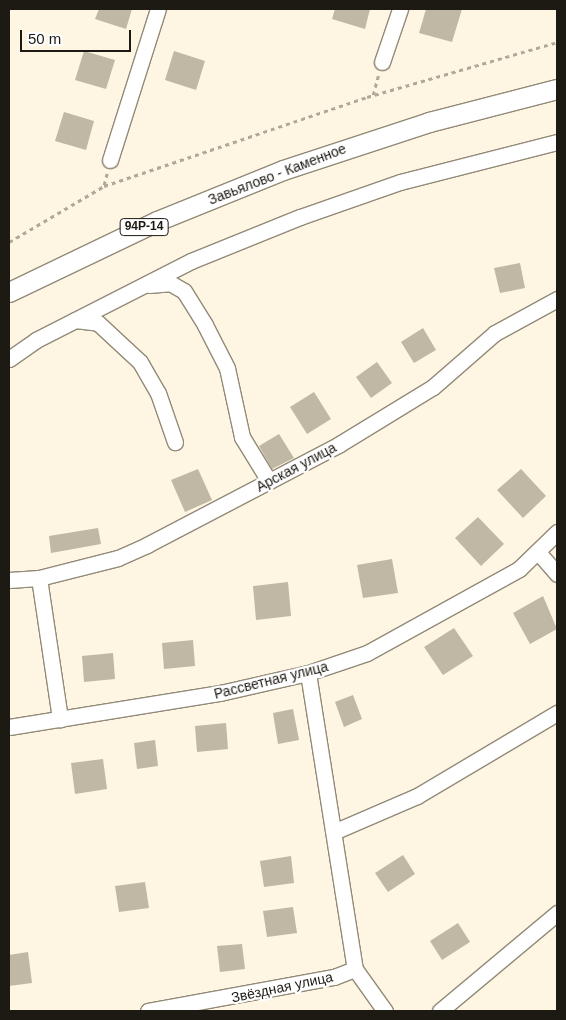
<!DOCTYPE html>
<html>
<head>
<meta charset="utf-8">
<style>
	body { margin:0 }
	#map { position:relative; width:566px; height:1020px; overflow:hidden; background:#fef5e2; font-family:Arial,sans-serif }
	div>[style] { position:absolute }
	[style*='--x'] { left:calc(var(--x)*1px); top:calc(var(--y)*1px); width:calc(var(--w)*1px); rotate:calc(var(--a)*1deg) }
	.building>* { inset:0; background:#c0b7a5 }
	.path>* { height:2.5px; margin-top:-1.25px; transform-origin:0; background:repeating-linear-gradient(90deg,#b0a99a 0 4px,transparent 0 8px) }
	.roads { filter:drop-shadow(1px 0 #928a78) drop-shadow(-1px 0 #928a78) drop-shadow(0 1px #928a78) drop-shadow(0 -1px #928a78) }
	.minor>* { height:15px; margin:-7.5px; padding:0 7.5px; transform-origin:7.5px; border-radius:7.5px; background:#fff }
	.major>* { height:19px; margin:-9.5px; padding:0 9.5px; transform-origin:9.5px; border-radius:9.5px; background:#fff }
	span { translate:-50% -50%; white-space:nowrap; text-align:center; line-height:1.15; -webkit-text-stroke:4.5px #fff; paint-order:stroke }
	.shield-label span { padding:1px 4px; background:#fff; border:1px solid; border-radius:4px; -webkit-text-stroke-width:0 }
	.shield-label { font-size:12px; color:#1d1a14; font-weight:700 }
	.street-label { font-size:14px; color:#1d1a14 }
	.frame { position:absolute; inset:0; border:10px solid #1d1a14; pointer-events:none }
	.scale { position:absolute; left:20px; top:30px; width:111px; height:22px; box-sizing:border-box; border:2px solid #1d1a14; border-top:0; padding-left:6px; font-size:15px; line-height:18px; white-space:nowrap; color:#1d1a14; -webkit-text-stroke:4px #fff; paint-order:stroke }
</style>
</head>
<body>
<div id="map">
	<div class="building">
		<div style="clip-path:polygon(99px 9px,132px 9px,126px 29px,95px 19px)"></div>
		<div style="clip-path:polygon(335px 9px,370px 9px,365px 29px,332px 19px)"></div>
		<div style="clip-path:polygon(426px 9px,462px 9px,452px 42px,419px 33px)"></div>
		<div style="clip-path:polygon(84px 51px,115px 60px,106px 89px,75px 80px)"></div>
		<div style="clip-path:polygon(174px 51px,205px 61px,196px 90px,165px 80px)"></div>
		<div style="clip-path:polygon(64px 112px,94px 121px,86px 150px,55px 141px)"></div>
		<div style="clip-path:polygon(520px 263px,525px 288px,500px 293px,494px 268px)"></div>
		<div style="clip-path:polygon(423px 328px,436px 350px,414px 363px,401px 342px)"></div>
		<div style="clip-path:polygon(377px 362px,392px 383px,371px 398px,356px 377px)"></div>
		<div style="clip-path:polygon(314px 392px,331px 419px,307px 434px,290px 407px)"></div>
		<div style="clip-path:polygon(279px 434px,294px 458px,272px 469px,259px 446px)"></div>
		<div style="clip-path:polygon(198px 469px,212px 500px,185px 512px,171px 480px)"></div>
		<div style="clip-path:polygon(521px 469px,546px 496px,523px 518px,497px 490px)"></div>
		<div style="clip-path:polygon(478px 517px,504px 544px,481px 566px,455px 538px)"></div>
		<div style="clip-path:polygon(98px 528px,101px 544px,51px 553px,49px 536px)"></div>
		<div style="clip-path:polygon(392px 559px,398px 593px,363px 598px,357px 565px)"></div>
		<div style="clip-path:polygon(288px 582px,291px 616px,256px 620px,253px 586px)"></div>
		<div style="clip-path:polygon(543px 596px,557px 629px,530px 644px,513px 613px)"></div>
		<div style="clip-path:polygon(454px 628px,473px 656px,443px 675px,424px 647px)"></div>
		<div style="clip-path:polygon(193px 640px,195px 666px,164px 669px,162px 643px)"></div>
		<div style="clip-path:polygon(113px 653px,115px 679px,84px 682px,82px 656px)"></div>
		<div style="clip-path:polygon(353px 695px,362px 719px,344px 727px,335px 702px)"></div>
		<div style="clip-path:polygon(293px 709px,299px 740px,278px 744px,273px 713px)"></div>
		<div style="clip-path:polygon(226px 723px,228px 749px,197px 752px,195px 726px)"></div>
		<div style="clip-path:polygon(155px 740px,158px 766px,137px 769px,134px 743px)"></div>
		<div style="clip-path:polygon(103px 759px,107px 789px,75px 794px,71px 763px)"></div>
		<div style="clip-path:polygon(403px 855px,415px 874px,388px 892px,375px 873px)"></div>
		<div style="clip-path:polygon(291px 856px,294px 883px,264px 887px,260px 861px)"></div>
		<div style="clip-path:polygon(145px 882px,149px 908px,119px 912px,115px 886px)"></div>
		<div style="clip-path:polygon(293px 907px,297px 933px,267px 937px,263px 911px)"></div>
		<div style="clip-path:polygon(458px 923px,470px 942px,442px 960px,430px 941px)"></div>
		<div style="clip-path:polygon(242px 944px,245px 969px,220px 972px,217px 946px)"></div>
		<div style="clip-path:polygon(28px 952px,32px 983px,9px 986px,9px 955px)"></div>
	</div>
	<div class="path">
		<div style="--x:373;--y:95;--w:20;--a:-75"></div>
		<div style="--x:104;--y:185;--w:12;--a:-76"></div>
		<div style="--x:9;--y:242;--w:110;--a:-30.5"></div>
		<div style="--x:104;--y:186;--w:278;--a:-18.7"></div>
		<div style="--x:367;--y:97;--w:198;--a:-16.1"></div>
	</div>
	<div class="roads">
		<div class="minor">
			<div style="--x:382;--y:62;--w:56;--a:-71.2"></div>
			<div style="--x:110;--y:160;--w:158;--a:-72.4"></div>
			<div style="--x:149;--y:285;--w:21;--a:-5"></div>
			<div style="--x:170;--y:283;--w:16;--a:30"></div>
			<div style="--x:184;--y:291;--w:40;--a:58"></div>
			<div style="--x:205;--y:325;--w:48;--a:62.9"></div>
			<div style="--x:227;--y:368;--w:71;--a:77.7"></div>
			<div style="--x:242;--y:437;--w:52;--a:58.5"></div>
			<div style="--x:75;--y:320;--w:23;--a:7"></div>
			<div style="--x:98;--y:323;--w:57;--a:42.9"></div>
			<div style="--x:140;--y:362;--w:36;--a:60"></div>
			<div style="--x:158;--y:393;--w:52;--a:70.9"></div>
			<div style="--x:9;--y:359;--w:33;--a:-35"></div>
			<div style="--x:36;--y:340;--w:174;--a:-27"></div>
			<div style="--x:191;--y:261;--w:118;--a:-22"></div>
			<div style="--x:300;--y:217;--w:106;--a:-19.3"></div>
			<div style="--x:400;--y:182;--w:162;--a:-14.3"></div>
			<div style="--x:538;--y:552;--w:29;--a:49"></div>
			<div style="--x:39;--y:578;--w:143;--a:81.5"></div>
			<div style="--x:9;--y:580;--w:30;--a:-4"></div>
			<div style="--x:39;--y:578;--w:81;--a:-14.2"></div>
			<div style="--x:118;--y:558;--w:32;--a:-24"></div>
			<div style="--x:147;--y:545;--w:216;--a:-27.6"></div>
			<div style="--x:338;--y:445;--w:111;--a:-31.4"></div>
			<div style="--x:433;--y:387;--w:82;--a:-41.1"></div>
			<div style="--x:495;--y:333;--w:71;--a:-28.7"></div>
			<div style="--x:308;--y:673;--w:300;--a:81"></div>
			<div style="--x:9;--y:727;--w:214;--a:-9.2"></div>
			<div style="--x:220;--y:693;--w:90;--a:-12.8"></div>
			<div style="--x:308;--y:673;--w:62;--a:-18.7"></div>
			<div style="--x:367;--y:653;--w:174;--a:-28.9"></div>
			<div style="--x:519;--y:569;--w:53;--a:-44.2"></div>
			<div style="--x:336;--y:831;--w:88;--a:-23.4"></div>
			<div style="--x:417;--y:796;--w:163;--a:-30.7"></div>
			<div style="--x:355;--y:969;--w:52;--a:54.5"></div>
			<div style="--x:148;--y:1011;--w:189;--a:-10.4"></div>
			<div style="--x:334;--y:977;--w:22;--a:-21"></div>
			<div style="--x:440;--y:1011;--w:153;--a:-39.9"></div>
		</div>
		<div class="major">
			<div style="--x:9;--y:292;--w:164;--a:-25.6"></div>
			<div style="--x:157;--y:221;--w:136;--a:-22"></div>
			<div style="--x:283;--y:170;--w:154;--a:-18.2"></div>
			<div style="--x:429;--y:122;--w:132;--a:-14.5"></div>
		</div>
	</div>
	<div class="shield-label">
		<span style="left:144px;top:227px">94Р-14</span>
	</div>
	<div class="street-label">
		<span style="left:277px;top:174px;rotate:-21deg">Завьялово - Каменное</span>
		<span style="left:296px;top:467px;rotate:-28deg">Арская улица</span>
		<span style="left:271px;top:680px;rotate:-14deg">Рассветная улица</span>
		<span style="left:282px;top:987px;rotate:-12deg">Звёздная улица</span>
	</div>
	<div class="frame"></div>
	<div class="scale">50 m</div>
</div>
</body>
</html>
